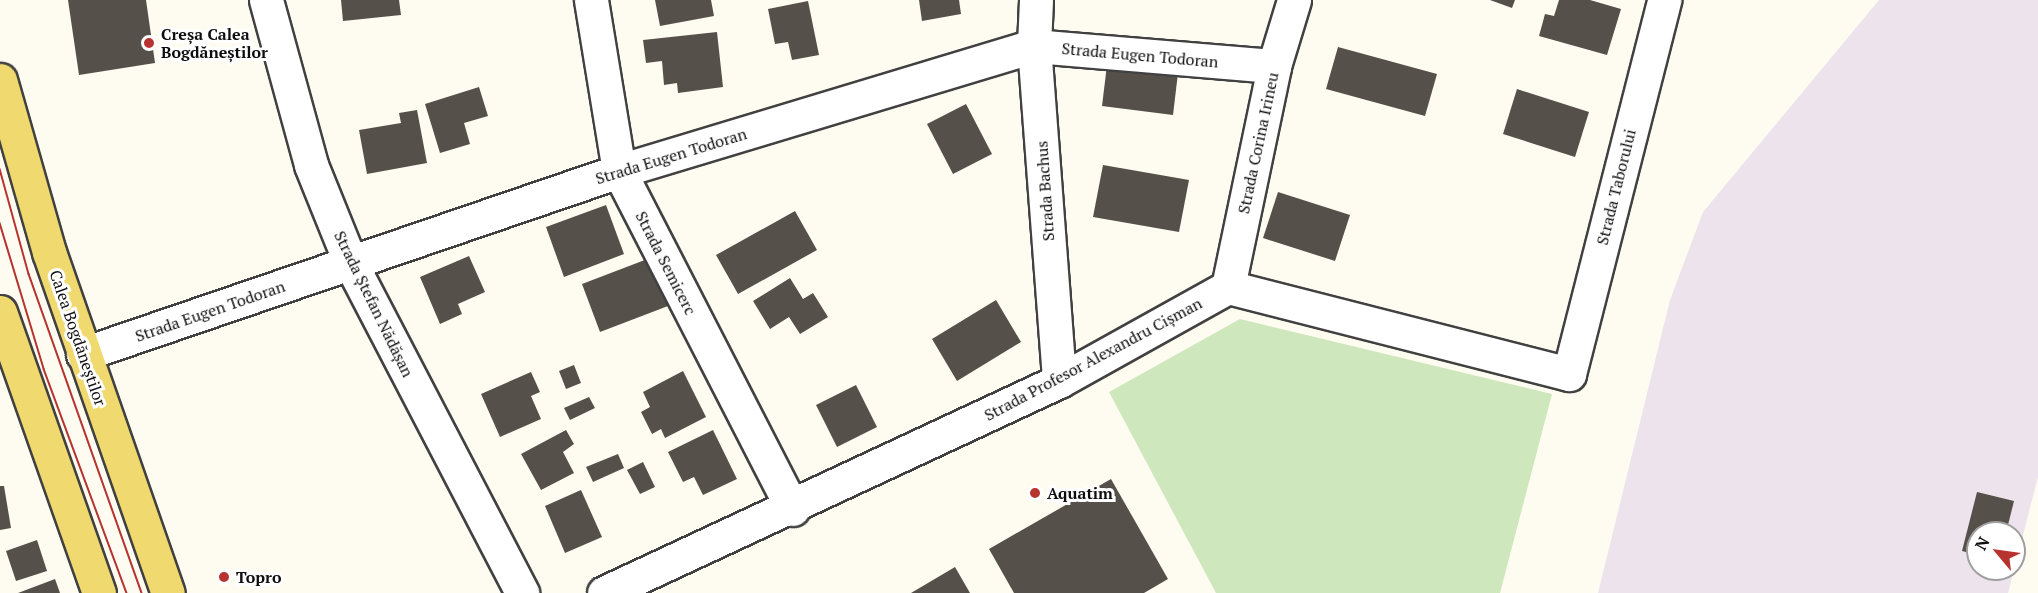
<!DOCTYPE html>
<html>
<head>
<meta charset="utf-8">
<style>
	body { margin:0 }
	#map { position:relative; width:2038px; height:593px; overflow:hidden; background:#fefcf1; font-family:"PT Serif",serif }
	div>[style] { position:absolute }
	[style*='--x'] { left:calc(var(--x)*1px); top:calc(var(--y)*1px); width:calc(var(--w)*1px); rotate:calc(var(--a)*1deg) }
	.industrial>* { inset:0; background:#ece3ec }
	.green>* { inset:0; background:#cfe7bc }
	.building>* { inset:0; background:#56504b }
	.roads { filter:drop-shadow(2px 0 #414141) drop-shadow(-2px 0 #414141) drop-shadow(0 2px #414141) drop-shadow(0 -2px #414141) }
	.minor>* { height:33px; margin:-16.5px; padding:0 16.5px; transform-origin:16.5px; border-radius:16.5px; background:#fff }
	.major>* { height:33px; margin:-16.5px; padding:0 16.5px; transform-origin:16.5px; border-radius:16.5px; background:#f0da6f }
	.tram>* { height:1.5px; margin:-0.75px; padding:0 0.75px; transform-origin:0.75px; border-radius:0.75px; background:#b6332f }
	.dots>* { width:16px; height:16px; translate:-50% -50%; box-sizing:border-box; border:3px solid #fff; border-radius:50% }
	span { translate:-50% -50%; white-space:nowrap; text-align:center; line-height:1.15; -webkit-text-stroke:6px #fff; paint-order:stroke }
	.poi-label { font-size:16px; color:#0e0e0e; font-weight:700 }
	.left { translate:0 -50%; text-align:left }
	.street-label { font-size:16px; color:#0e0e0e }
	.north { position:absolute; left:1966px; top:521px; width:60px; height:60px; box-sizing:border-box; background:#fff; border:2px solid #9f9f9f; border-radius:50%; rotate:299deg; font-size:16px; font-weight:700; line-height:24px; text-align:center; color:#0e0e0e }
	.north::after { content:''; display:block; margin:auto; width:21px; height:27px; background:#b6332f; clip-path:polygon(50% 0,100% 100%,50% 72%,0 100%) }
</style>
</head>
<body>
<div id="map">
	<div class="industrial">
		<div style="clip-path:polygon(evenodd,1879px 0,2038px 0,2038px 477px,2008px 593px,1598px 593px,1670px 300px,1703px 212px,1879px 0,1978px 533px,2014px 533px,2014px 569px,1978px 569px,1978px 533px)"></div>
	</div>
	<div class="green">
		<div style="clip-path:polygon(1240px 319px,1552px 394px,1500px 593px,1216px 593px,1109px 392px)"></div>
	</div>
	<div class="building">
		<div style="clip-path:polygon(68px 0,146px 0,155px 63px,79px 75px)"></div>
		<div style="clip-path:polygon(341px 0,399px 0,401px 15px,343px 21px)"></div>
		<div style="clip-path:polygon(655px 0,711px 0,714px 16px,660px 26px)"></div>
		<div style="clip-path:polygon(919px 0,959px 0,961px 14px,922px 21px)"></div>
		<div style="clip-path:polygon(1490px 0,1515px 0,1512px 8px)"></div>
		<div style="clip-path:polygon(1559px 0,1590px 0,1621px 9px,1607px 55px,1539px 36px,1545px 14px,1554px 16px)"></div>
		<div style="clip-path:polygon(808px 1px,819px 55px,792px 60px,788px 42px,775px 44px,768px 9px)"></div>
		<div style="clip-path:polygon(717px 32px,723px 87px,678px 93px,677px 83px,664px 85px,662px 61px,646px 63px,643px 40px)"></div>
		<div style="clip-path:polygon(1338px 47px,1437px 74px,1425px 116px,1326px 89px)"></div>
		<div style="clip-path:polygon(1107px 65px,1178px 73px,1173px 115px,1102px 106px)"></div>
		<div style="clip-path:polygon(479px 87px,488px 116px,464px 123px,470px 144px,440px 153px,425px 104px)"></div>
		<div style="clip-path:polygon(1517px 89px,1589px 112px,1575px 157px,1503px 134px)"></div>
		<div style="clip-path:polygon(966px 104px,992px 154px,953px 174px,927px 124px)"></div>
		<div style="clip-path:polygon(417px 110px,427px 163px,367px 174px,359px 130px,401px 123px,399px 113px)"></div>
		<div style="clip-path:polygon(1103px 165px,1189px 180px,1179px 232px,1093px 217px)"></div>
		<div style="clip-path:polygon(1278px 192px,1350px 215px,1335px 261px,1263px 238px)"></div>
		<div style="clip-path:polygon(606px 205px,624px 254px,564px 277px,546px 227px)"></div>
		<div style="clip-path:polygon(795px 211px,817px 250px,738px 294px,716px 255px)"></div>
		<div style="clip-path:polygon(469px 256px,485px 292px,458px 304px,462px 314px,440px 324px,420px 277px)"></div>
		<div style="clip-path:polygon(650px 258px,668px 306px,600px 332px,582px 284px)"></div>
		<div style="clip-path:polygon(790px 278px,803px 299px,813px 293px,828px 317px,800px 334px,789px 317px,770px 329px,753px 301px)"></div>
		<div style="clip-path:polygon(996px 300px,1021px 342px,957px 381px,932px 339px)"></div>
		<div style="clip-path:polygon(574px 365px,581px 383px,566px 389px,559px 371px)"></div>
		<div style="clip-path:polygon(683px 371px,706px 417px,665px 438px,661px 429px,652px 434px,641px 412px,650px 407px,643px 392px)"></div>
		<div style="clip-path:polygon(531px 372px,540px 392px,531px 396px,541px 419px,500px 437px,481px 394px)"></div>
		<div style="clip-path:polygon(856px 385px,877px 427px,837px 447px,816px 405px)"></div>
		<div style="clip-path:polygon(589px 397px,595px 408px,570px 420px,564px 408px)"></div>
		<div style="clip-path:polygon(566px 430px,574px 444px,563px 452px,574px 473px,541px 490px,521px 454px)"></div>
		<div style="clip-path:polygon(713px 430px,737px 479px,703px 495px,694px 477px,683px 482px,668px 452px)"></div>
		<div style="clip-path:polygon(618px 454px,624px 468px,593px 482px,586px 467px)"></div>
		<div style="clip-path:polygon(643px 462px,655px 487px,640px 494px,627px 470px)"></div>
		<div style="clip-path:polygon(1111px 479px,1168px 579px,1144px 593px,1014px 593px,989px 549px)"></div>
		<div style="clip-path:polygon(0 486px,4px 486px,11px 528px,0 530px)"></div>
		<div style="clip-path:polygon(581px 490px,602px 537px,565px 553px,545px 506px)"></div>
		<div style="clip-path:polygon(1977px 492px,2014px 501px,2006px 533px,1978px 533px,1978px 555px,1962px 551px)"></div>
		<div style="clip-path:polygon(37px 540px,47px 571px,16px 581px,6px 551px)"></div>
		<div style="clip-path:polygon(955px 567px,970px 593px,911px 593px)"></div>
		<div style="clip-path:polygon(55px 579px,60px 593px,18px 593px)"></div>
	</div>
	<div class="roads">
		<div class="minor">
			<div style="--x:266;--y:0;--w:171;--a:74.7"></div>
			<div style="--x:311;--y:165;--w:107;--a:68"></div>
			<div style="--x:351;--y:264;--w:371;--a:62.5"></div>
			<div style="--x:591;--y:0;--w:173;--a:80.7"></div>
			<div style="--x:619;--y:171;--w:380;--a:62.8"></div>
			<div style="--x:1036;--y:0;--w:46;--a:92.5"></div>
			<div style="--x:1034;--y:46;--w:336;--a:85.7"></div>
			<div style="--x:1228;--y:287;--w:226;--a:-78.2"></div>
			<div style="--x:1274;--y:66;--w:69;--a:-73.1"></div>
			<div style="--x:83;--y:354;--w:566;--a:-18.85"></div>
			<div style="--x:619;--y:171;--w:433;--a:-16.8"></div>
			<div style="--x:1034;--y:46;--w:241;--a:4.8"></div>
			<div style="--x:604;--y:593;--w:502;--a:-24.98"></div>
			<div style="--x:1059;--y:381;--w:193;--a:-29.1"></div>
			<div style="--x:1228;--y:287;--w:352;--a:14.3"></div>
			<div style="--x:1569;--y:374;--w:386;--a:-75.7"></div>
		</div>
		<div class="major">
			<div style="--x:0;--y:80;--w:179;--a:74.1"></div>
			<div style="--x:49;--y:252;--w:361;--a:70.8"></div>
			<div style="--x:0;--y:312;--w:298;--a:70.6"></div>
		</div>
	</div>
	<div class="tram">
		<div style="--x:0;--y:169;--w:109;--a:74.6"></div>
		<div style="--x:29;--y:274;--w:338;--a:70.5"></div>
		<div style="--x:0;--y:223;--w:152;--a:73.2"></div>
		<div style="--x:44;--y:369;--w:239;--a:69.7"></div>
	</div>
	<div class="dots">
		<div style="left:149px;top:43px;background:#b6332f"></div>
		<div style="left:1035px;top:493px;background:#b6332f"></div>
		<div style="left:224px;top:577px;background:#b6332f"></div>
	</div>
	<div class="poi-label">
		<span class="left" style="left:161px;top:43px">Creșa Calea<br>Bogdăneștilor</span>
		<span class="left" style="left:1047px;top:493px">Aquatim</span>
		<span class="left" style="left:236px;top:577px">Topro</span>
	</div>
	<div class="street-label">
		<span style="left:1140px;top:55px;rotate:5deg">Strada Eugen Todoran</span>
		<span style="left:1258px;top:143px;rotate:-78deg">Strada Corina Irineu</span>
		<span style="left:671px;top:156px;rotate:-17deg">Strada Eugen Todoran</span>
		<span style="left:1616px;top:187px;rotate:-76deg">Strada Taborului</span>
		<span style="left:1045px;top:191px;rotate:-94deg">Strada Bachus</span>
		<span style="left:666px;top:263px;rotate:63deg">Strada Semicerc</span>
		<span style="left:374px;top:304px;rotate:64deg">Strada Ștefan Nădășan</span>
		<span style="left:210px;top:311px;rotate:-19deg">Strada Eugen Todoran</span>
		<span style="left:78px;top:338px;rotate:71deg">Calea Bogdăneștilor</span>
		<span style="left:1093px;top:359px;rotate:-28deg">Strada Profesor Alexandru Cișman</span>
	</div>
	<div class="north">N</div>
</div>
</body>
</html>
